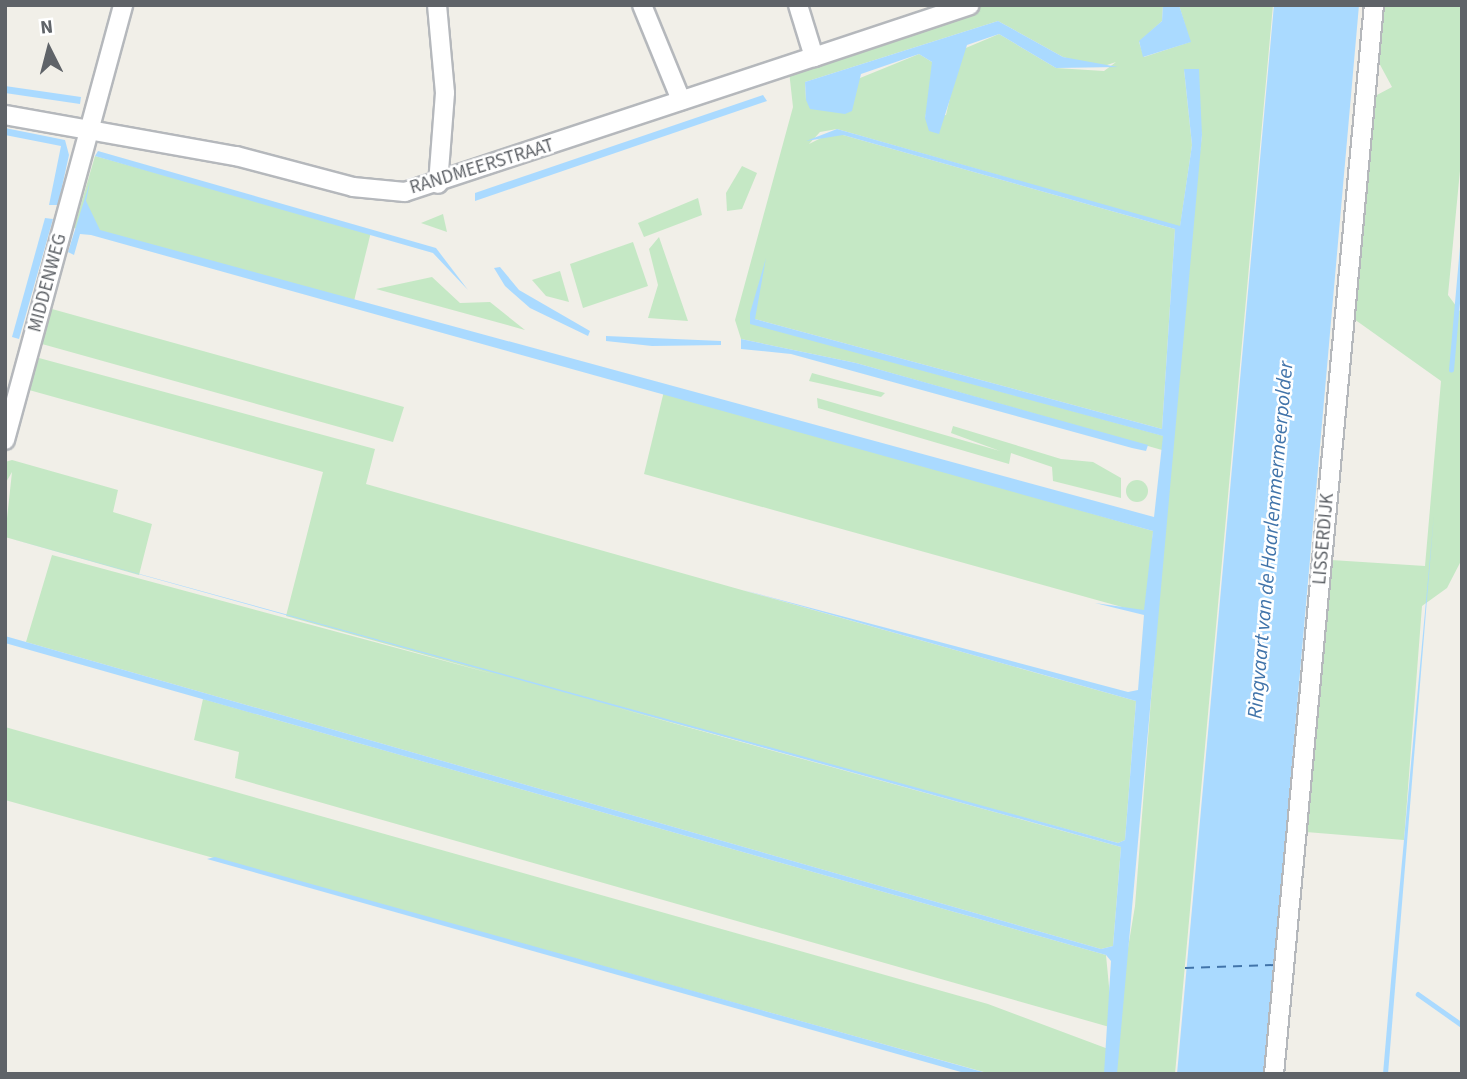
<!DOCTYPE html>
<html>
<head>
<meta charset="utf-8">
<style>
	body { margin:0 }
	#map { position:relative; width:1467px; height:1079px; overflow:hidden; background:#f1efe8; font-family:"Source Sans 3",sans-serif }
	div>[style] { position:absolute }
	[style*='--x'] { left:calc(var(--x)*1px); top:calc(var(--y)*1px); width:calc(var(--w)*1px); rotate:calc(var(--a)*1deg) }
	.green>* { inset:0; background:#c5e8c5 }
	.round { border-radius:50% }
	.water>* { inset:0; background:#aadaff }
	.stream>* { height:4.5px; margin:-2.25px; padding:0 2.25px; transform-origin:2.25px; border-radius:2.25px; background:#aadaff }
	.ferry>* { height:2px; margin-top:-1px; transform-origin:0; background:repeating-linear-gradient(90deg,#4174aa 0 9px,transparent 0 16px) }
	.roads { filter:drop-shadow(2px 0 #b5b8bc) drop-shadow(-2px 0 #b5b8bc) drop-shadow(0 2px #b5b8bc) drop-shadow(0 -2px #b5b8bc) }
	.minor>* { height:18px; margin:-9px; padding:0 9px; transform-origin:9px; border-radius:9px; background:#fff }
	span { translate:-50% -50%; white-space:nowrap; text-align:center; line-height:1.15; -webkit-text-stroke:5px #fff; paint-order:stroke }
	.street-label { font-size:19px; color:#5f6368 }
	.water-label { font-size:21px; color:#4174aa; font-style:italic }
	.frame { position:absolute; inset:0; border:7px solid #5f6368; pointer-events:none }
	.north { position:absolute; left:14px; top:14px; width:70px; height:70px; -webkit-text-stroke:5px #fff; paint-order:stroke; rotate:354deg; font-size:19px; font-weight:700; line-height:28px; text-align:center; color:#5f6368 }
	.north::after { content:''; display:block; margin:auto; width:24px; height:32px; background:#5f6368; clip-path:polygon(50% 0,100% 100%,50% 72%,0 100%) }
</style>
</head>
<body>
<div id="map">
	<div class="green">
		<div style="clip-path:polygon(evenodd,985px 5px,1163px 5px,1162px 21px,1139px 42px,1144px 57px,1190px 42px,1179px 5px,1273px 5px,1175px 1074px,991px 1074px,5px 800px,5px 727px,988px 1004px,1111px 1050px,1135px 906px,1182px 299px,1202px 135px,1184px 69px,1192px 145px,1180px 227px,837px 129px,820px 132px,809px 144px,831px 133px,843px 135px,1175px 229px,1162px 429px,755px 319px,755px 313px,750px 323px,1164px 436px,1162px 450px,856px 363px,741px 339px,735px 320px,793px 107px,789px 71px,985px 5px,998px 21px,1063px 57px,1101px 67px,1116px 62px,1104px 71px,1056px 68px,999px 34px,961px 50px,946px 115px,925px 118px,934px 77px,932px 62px,919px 54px,806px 100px,805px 82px,998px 21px)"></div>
		<div style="clip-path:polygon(1384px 5px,1462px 5px,1462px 150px,1448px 295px,1462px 314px,1462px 559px,1447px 588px,1422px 606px,1404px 840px,1306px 832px,1331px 560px,1425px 566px,1441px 381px,1354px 319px,1375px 96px,1392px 87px,1378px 61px)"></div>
		<div style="clip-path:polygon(95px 156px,371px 232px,353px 305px,74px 228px)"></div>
		<div style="clip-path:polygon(742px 166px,757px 173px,742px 209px,727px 211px,726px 193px)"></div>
		<div style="clip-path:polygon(698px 198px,702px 215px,644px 237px,638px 223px)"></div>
		<div style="clip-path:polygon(443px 214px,447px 232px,421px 223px)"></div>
		<div style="clip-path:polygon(659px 237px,688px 321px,648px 318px,658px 285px,649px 249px)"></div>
		<div style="clip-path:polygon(633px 242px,648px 286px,583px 308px,570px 264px)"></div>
		<div style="clip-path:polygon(560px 271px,569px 302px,546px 296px,532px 280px)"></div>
		<div style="clip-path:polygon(432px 277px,460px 303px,490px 302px,525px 330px,376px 289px)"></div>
		<div style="clip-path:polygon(52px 309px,404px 407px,393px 442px,42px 344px)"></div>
		<div style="clip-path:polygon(39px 358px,375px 449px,366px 484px,1136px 701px,1125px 840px,1118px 843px,611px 706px,1121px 847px,1113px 946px,1101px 949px,26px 642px,52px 555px,497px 675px,286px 616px,323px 472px,29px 390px)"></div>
		<div style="clip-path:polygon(812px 373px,885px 393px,881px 397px,809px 381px)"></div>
		<div style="clip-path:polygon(664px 391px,1153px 531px,1147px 614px,644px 474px)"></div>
		<div style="clip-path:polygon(817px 398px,1000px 451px,951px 433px,953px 426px,1061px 459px,1093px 462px,1121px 478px,1121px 498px,1053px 481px,1052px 467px,1011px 453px,1009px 464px,818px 408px)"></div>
		<div style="clip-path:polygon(12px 460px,118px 490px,113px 512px,152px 524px,139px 575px,5px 537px,12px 472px,5px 484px,5px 462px)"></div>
		<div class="round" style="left:1126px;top:480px;width:22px;height:22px"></div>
		<div style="clip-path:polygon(203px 699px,1106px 955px,1113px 1028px,235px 778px,239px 752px,194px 740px)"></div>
	</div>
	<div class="water">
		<div style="clip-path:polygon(1163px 5px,1179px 5px,1191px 42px,1143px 57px,1139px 41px,1162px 21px)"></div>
		<div style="clip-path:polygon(1274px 5px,1359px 5px,1278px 921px,1263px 1074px,1177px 1074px)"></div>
		<div style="clip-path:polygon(998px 21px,1063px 57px,1118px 67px,1056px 68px,999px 34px,967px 45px,939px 134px,929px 131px,925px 118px,932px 62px,919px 54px,861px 74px,852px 111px,845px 114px,810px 109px,806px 100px,805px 82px)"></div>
		<div style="clip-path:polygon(1184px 69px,1199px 69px,1202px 135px,1117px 1074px,1104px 1074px,1111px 961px,1106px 955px,5px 643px,5px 636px,1101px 949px,1113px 946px,1121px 847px,5px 537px,1118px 843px,1125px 840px,1136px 701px,743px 590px,1128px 692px,1138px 690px,1144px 615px,1095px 603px,1144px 610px,1153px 531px,91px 235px,80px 234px,74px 255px,68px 252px,90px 182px,86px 201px,100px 230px,1154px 517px,1163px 436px,750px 324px,750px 313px,766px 258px,755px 319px,1162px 429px,1175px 229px,843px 135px,806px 141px,837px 129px,1180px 226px,1192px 145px)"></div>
		<div style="clip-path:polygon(5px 86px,81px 97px,80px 104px,5px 93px)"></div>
		<div style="clip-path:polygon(763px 95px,767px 101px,475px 201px,475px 193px)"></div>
		<div style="clip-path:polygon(5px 128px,65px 140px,69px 155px,58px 205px,49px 205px,61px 146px,5px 135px)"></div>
		<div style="clip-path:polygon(98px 151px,436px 248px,468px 290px,433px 253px,95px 156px)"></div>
		<div style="clip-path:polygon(45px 218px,53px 219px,19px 339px,12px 337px)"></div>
		<div style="clip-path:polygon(500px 267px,519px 290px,590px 331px,588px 336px,530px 308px,505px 286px,494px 268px)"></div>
		<div style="clip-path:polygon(606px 336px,721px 341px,721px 345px,652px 346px,606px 341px)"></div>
		<div style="clip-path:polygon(741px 339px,856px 363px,1148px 445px,1146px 451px,1132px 448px,791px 354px,741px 349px)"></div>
		<div style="clip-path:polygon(1434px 514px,1388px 1074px,1383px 1074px,1391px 981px)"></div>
		<div style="clip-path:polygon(215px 857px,990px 1074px,968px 1074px,207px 859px)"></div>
	</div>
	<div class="stream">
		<div style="--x:1451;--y:370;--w:124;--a:-84.9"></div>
		<div style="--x:1418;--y:994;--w:54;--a:35.2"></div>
	</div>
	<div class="ferry">
		<div style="--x:1185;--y:968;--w:89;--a:-1.9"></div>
	</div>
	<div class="roads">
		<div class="minor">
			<div style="--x:437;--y:5;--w:88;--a:84.8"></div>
			<div style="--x:445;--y:93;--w:91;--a:94.4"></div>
			<div style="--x:642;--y:5;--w:103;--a:67.7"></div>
			<div style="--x:814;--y:57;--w:164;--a:-18.4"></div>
			<div style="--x:5;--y:115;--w:235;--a:10.1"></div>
			<div style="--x:236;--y:156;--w:121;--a:14.8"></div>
			<div style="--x:353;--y:187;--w:52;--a:5.5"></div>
			<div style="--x:405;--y:192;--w:431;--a:-18.3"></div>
			<div style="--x:814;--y:57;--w:54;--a:-107.1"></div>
			<div style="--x:5;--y:440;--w:451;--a:-74.8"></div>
			<div style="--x:1274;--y:1074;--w:1074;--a:-84.66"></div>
		</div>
	</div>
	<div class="street-label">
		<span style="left:482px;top:167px;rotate:-17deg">RANDMEERSTRAAT</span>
		<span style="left:48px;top:283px;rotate:-75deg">MIDDENWEG</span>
		<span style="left:1324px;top:539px;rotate:-85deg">LISSERDIJK</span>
	</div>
	<div class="water-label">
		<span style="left:1270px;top:540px;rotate:-85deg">Ringvaart van de Haarlemmermeerpolder</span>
	</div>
	<div class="frame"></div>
	<div class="north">N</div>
</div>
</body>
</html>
